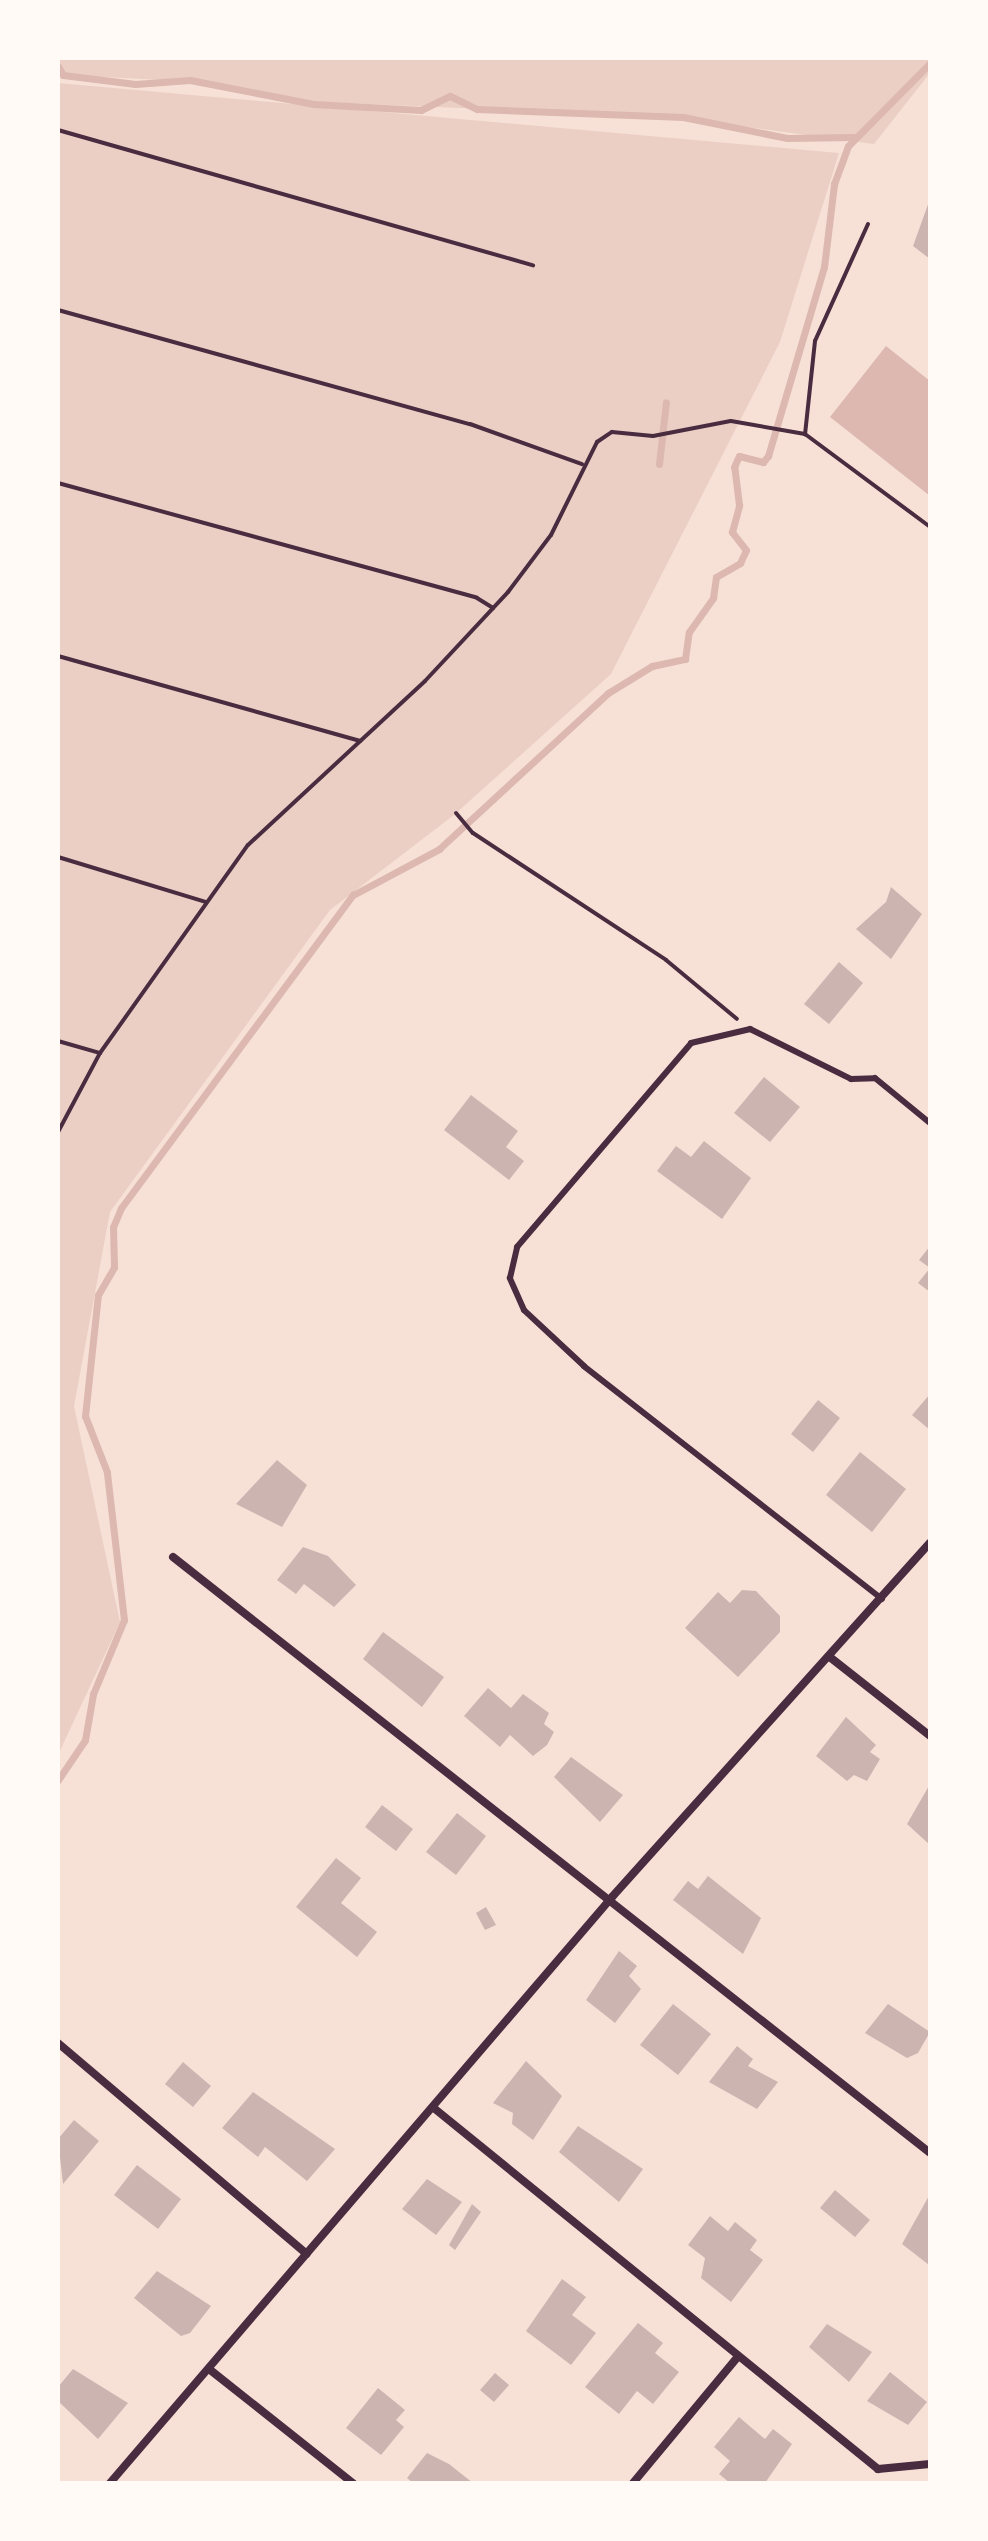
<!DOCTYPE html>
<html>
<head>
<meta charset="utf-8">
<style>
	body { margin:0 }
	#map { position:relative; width:988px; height:2541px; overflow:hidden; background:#f7e1d7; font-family:"PT Serif",serif }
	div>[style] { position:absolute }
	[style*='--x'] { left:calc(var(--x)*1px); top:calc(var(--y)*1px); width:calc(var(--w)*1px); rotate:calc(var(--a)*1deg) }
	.green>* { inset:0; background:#ebcfc5 }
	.water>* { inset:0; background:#dcb8b0 }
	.stream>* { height:7px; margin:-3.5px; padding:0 3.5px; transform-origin:3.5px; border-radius:3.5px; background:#dcb8b0 }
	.building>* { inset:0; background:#ccb4b1 }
	.path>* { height:4px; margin:-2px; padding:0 2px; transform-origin:2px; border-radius:2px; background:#4a2c40 }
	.service>* { height:6px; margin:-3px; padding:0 3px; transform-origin:3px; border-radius:3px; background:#4a2c40 }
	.minor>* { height:8px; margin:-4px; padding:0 4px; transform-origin:4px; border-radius:4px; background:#4a2c40 }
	span { translate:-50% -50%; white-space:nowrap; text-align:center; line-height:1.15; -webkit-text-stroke:8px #fffaf5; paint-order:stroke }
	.frame { position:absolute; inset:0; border:60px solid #fffaf5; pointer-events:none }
</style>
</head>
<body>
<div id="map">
	<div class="green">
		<div style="clip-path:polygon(58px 58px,930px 58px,930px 73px,874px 144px,681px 118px,323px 102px,181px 81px,67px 75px)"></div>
		<div style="clip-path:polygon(58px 83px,839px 153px,780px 342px,611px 674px,454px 815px,330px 910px,110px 1212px,74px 1406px,120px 1622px,58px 1755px)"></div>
	</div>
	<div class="water">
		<div style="clip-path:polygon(886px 346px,930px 381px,930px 496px,830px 417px)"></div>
	</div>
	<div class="stream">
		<div style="--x:58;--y:66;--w:10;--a:61"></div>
		<div style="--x:63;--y:75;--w:73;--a:7.1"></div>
		<div style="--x:135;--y:84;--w:55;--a:-4.2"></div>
		<div style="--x:190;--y:80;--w:126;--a:11"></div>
		<div style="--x:314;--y:104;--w:107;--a:3.2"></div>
		<div style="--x:421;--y:110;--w:32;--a:-26"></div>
		<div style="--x:450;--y:96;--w:30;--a:26"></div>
		<div style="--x:477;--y:109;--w:206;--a:2.2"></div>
		<div style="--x:683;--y:117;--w:106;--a:11.4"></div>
		<div style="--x:787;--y:138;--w:67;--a:-0.9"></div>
		<div style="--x:659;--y:464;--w:62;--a:-83.6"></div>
		<div style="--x:58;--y:1780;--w:48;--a:-56"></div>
		<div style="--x:85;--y:1740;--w:47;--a:-80.1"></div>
		<div style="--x:93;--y:1694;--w:80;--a:-67.3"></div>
		<div style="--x:124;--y:1620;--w:149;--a:-96.6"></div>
		<div style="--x:107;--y:1472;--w:60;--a:-111.4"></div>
		<div style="--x:85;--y:1416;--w:122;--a:-83.9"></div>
		<div style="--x:98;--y:1295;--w:32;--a:-60"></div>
		<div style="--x:114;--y:1267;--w:40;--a:-91.4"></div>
		<div style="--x:113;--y:1227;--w:21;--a:-67"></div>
		<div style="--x:121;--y:1208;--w:390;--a:-53.5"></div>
		<div style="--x:353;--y:895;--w:98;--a:-28.1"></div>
		<div style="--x:439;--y:849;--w:230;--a:-42.7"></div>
		<div style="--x:608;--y:693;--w:52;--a:-31.5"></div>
		<div style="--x:652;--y:666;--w:34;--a:-12"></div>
		<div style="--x:685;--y:659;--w:27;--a:-82"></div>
		<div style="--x:689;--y:632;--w:42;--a:-54.8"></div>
		<div style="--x:713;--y:598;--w:21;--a:-82"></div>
		<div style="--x:716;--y:577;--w:28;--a:-30"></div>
		<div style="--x:740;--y:563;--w:14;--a:-65"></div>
		<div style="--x:746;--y:550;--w:23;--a:-128"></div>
		<div style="--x:732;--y:532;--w:28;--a:-75"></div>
		<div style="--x:739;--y:505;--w:38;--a:-97"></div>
		<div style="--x:734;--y:467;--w:12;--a:-66"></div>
		<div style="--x:739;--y:456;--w:25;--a:14"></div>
		<div style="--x:763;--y:462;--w:8;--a:-50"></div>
		<div style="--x:768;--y:456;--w:197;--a:-73.5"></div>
		<div style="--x:824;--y:267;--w:84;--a:-83.1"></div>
		<div style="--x:834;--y:184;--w:40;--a:-69.8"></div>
		<div style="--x:848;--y:146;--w:117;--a:-45.3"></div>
	</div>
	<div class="building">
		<div style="clip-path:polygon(930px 199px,930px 259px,913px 246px)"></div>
		<div style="clip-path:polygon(891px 887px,922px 914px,891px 959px,856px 929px,886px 902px)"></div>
		<div style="clip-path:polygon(839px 962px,863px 983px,829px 1024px,804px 1004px)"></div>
		<div style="clip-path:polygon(764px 1077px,800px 1107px,770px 1142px,734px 1113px)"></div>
		<div style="clip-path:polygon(471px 1095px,518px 1131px,506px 1147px,524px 1161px,509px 1180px,444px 1130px)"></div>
		<div style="clip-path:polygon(704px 1141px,751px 1178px,722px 1219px,657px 1171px,676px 1146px,691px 1157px)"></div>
		<div style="clip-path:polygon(930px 1246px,930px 1292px,918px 1283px,930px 1268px,919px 1260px)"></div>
		<div style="clip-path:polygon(930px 1394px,930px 1430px,912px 1415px)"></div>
		<div style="clip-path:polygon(818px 1400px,840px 1418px,813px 1452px,791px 1434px)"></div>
		<div style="clip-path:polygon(860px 1452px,906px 1489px,872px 1532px,826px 1495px)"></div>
		<div style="clip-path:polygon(277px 1460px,307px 1485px,282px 1527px,236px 1504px)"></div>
		<div style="clip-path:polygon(303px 1547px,328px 1556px,356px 1585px,334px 1607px,304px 1584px,296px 1594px,277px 1580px)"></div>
		<div style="clip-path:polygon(742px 1590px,756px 1591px,780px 1616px,780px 1632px,738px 1677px,685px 1628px,718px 1592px,730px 1603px)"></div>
		<div style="clip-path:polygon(383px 1632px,444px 1677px,422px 1707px,363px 1659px)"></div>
		<div style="clip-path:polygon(488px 1688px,511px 1708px,523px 1694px,549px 1713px,544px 1724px,554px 1732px,547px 1745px,533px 1756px,510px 1735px,500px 1747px,464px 1716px)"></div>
		<div style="clip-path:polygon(846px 1717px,876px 1745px,870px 1752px,880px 1759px,867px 1781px,854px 1775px,847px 1781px,816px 1756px)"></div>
		<div style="clip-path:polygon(571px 1757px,623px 1795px,600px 1822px,554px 1777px)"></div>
		<div style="clip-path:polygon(930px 1784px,930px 1845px,907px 1824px)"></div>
		<div style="clip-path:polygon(382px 1805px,413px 1829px,396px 1851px,365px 1827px)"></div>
		<div style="clip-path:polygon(457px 1813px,486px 1836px,456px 1875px,426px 1852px)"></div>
		<div style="clip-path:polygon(336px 1858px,361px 1878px,341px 1903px,377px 1932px,357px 1957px,296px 1907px)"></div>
		<div style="clip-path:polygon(708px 1876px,761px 1918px,743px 1954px,673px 1900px,688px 1881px,698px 1889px)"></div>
		<div style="clip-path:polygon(486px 1907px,496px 1925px,485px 1930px,476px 1913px)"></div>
		<div style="clip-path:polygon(619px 1951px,637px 1966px,629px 1976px,641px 1989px,615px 2023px,586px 2000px)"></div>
		<div style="clip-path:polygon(673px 2004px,711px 2034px,678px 2075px,640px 2045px)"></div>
		<div style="clip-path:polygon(888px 2004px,930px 2032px,918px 2053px,907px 2058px,865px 2033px)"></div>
		<div style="clip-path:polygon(737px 2046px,753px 2059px,748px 2066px,778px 2082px,757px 2109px,709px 2082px)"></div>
		<div style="clip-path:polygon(526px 2061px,562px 2096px,533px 2140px,512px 2124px,513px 2113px,493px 2103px)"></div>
		<div style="clip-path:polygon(183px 2062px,211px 2086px,193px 2107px,165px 2084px)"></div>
		<div style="clip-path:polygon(253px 2092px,335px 2149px,307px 2181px,265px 2147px,258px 2157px,222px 2128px)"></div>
		<div style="clip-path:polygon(74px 2120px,99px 2141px,63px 2184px,58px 2139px)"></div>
		<div style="clip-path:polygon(578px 2126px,643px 2169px,619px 2202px,559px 2152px)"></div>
		<div style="clip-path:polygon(137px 2165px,181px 2199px,158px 2229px,114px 2195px)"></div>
		<div style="clip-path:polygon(427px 2179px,462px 2202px,436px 2235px,402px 2209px)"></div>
		<div style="clip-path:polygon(835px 2190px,870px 2220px,855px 2237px,820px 2208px)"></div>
		<div style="clip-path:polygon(930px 2194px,930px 2263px,929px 2265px,902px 2244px)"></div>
		<div style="clip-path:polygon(472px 2204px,481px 2212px,455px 2250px,449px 2245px)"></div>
		<div style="clip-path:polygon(710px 2216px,728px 2231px,735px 2222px,757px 2240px,750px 2250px,763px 2260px,731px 2302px,701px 2278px,705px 2258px,688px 2245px)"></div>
		<div style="clip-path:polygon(157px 2271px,211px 2306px,190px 2333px,181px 2336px,134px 2298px)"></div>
		<div style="clip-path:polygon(562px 2279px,586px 2297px,572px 2315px,596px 2333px,571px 2365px,526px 2331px)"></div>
		<div style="clip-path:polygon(638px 2323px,663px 2343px,655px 2353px,679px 2372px,653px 2404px,637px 2391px,619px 2414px,585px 2387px)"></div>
		<div style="clip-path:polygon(827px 2324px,872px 2352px,849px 2382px,809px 2347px)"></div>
		<div style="clip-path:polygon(73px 2369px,128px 2403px,98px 2439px,58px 2401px,58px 2387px)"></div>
		<div style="clip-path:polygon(890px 2372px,927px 2402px,908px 2425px,867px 2401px)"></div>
		<div style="clip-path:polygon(495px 2373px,509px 2385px,494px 2402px,480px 2390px)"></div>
		<div style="clip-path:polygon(378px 2388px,405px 2410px,396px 2420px,404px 2427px,381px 2455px,346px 2428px)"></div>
		<div style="clip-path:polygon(739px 2417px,765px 2439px,773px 2429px,792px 2444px,765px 2483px,730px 2483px,719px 2474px,730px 2461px,714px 2447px)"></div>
		<div style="clip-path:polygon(427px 2453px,449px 2464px,473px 2483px,413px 2483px,407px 2478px)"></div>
	</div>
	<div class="path">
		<div style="--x:58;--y:130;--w:494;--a:15.9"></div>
		<div style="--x:868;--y:224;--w:128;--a:114.4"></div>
		<div style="--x:815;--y:341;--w:94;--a:96.1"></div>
		<div style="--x:805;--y:434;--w:156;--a:36.6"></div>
		<div style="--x:58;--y:310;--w:427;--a:15.5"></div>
		<div style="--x:470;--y:424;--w:119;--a:19.7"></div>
		<div style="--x:58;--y:483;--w:434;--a:15.3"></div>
		<div style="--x:477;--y:598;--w:19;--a:32"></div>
		<div style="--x:58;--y:656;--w:314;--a:15.7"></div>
		<div style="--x:456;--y:813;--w:26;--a:50"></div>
		<div style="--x:473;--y:833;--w:231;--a:33.3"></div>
		<div style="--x:666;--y:960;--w:92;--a:39.7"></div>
		<div style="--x:58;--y:857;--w:155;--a:16.9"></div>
		<div style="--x:58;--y:1041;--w:44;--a:15.9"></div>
		<div style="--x:58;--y:1132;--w:89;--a:-62"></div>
		<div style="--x:100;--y:1053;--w:255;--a:-54.6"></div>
		<div style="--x:248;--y:845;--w:241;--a:-42.8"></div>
		<div style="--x:425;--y:681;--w:122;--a:-47"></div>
		<div style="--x:508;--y:592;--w:71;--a:-53"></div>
		<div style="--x:551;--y:535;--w:104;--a:-63.7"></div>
		<div style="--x:597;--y:442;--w:18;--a:-34"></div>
		<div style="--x:612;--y:432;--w:41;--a:5.6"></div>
		<div style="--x:653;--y:436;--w:79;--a:-10.9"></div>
		<div style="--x:731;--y:421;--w:75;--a:10"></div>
	</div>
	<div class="service">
		<div style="--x:882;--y:1599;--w:378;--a:-142"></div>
		<div style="--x:584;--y:1366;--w:82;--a:-137"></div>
		<div style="--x:524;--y:1310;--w:35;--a:-114"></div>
		<div style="--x:510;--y:1278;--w:32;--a:-77"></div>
		<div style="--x:517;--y:1247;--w:268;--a:-49.5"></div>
		<div style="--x:691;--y:1043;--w:61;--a:-13.3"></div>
		<div style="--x:750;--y:1029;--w:113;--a:26.3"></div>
		<div style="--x:851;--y:1079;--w:24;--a:-2"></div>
		<div style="--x:875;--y:1078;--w:71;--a:39.3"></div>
	</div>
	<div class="minor">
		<div style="--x:173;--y:1557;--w:963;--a:38.21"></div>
		<div style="--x:831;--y:1658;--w:126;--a:38.2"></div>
		<div style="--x:58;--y:2043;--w:326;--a:40.3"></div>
		<div style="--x:435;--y:2109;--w:571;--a:39.1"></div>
		<div style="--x:878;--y:2469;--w:52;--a:-5.5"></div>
		<div style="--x:209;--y:2369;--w:184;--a:38.4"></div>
		<div style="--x:110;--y:2483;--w:772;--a:-49.41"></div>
		<div style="--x:612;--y:1897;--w:476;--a:-48.1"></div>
		<div style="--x:633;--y:2483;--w:161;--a:-50.3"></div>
	</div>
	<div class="frame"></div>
</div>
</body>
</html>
